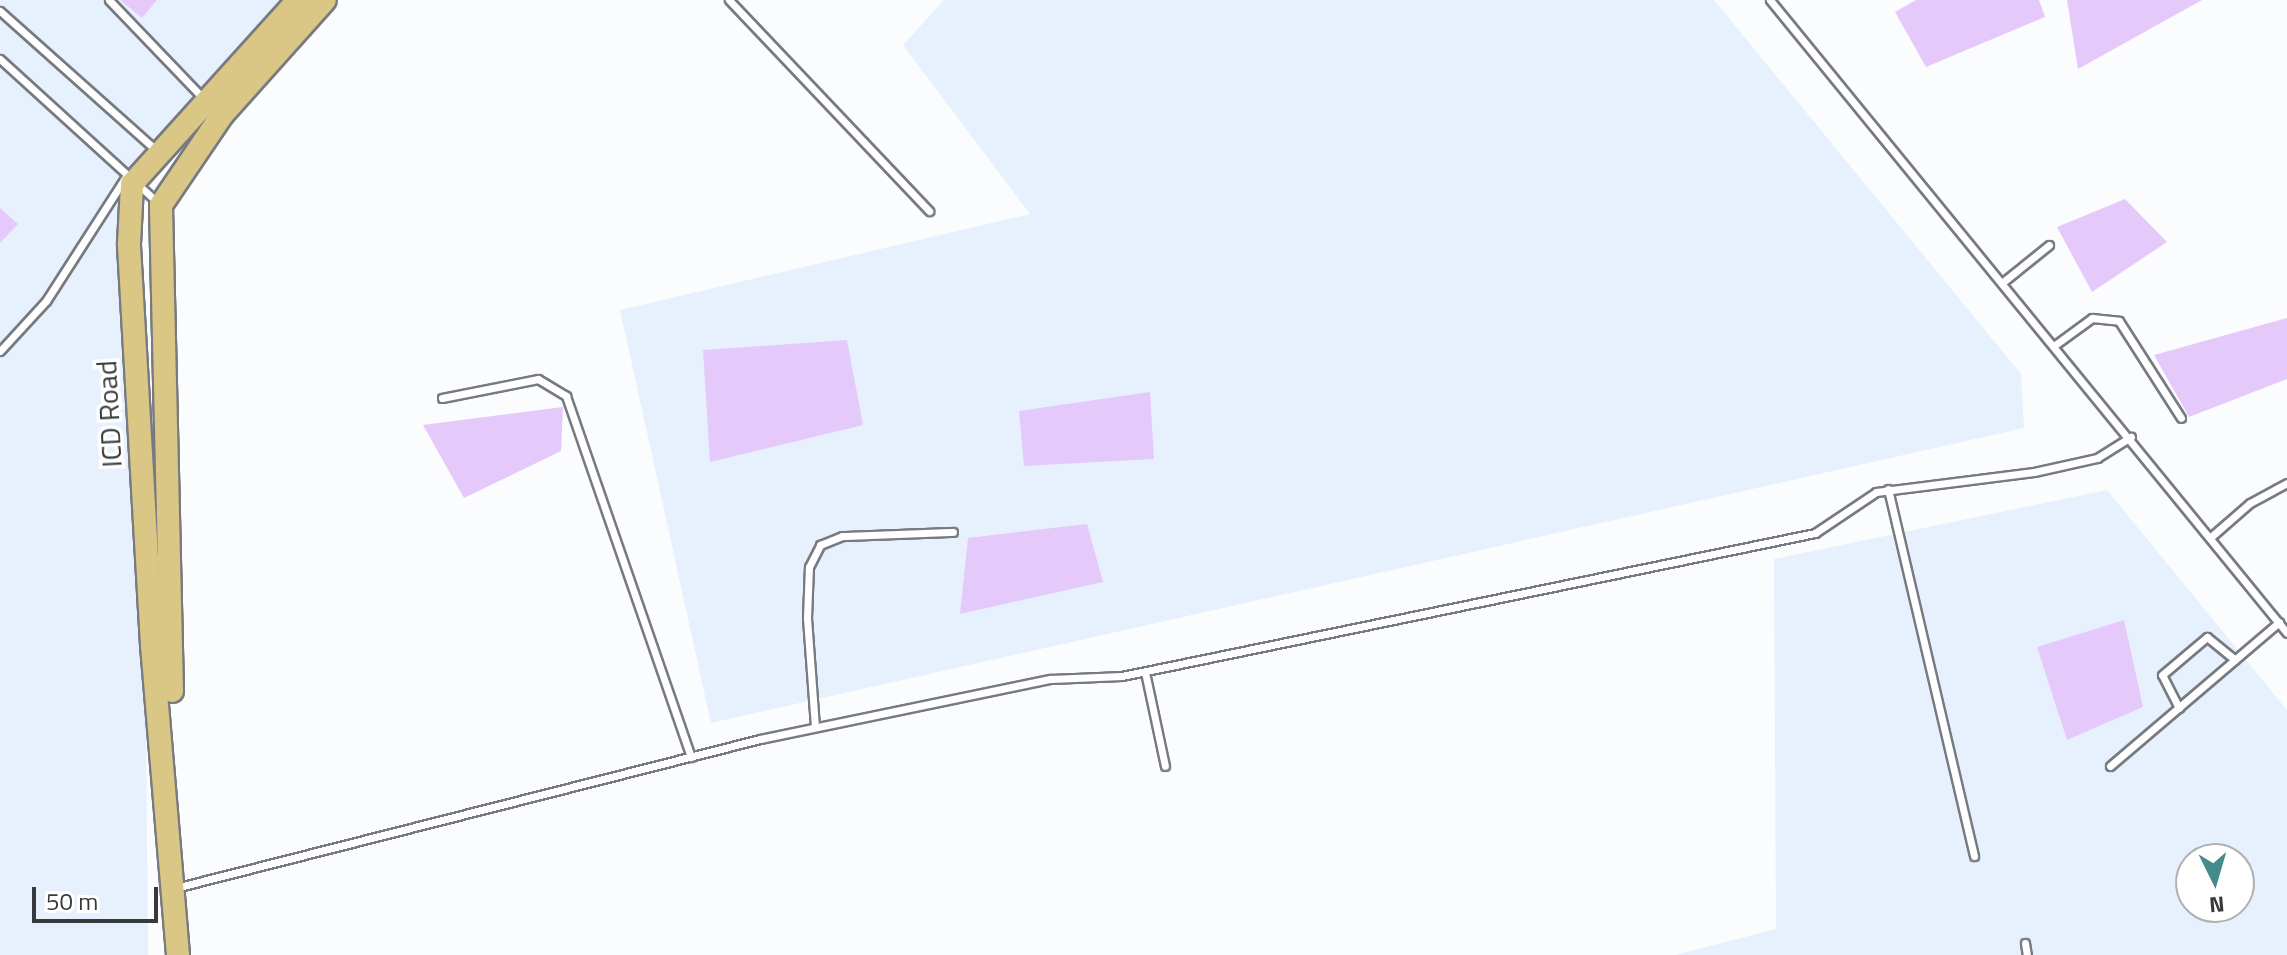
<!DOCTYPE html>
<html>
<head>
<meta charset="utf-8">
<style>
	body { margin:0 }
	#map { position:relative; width:2287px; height:955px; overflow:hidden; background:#fafcfe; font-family:"Titillium Web",sans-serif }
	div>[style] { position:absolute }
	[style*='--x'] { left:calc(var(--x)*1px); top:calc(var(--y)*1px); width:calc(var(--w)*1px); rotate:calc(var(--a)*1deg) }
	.built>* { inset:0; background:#e7f1fe }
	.building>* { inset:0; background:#e6c9fb }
	.roads { filter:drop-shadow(2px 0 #777b81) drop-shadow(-2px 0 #777b81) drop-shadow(0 2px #777b81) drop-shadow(0 -2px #777b81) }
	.service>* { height:7px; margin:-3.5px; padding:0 3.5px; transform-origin:3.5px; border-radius:3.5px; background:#fff }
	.primary>* { height:22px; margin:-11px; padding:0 11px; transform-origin:11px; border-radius:11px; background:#dac685 }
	span { translate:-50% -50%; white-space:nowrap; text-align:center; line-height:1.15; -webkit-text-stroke:7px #fff; paint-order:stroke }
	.street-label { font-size:28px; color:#37393c }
	.north { position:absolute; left:2175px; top:843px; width:80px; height:80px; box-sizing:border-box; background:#fff; border:2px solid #afb0b1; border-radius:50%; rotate:175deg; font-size:22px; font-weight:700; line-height:32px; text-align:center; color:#37393c }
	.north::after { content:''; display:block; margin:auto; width:28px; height:36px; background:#448b89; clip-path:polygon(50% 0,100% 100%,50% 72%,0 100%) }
	.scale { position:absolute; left:32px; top:887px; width:126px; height:36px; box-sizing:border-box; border:4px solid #37393c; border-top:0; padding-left:10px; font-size:24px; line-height:28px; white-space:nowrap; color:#37393c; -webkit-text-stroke:6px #fff; paint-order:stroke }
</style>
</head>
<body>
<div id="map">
	<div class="built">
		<div style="clip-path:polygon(0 0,285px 0,141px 161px,148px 955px,0 955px)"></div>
		<div style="clip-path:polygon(944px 0,1714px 0,2021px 374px,2024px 428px,711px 723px,620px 310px,1030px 214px,903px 45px)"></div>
		<div style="clip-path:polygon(evenodd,2107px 490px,2287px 710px,2287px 955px,1675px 955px,1776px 929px,1774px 559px,2107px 490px,2191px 859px,2239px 859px,2239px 907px,2191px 907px,2191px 859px)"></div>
	</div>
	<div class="building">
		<div style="clip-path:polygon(120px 0,157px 0,142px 18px)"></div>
		<div style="clip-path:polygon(1916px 0,2039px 0,2045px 17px,1926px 67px,1895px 12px)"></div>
		<div style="clip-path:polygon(2067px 0,2202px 0,2078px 69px)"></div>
		<div style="clip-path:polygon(2125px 199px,2167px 242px,2092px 292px,2057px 227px)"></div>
		<div style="clip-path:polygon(0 208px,18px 224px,0 243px)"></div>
		<div style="clip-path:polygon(2287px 318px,2287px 379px,2189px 417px,2154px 355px)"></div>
		<div style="clip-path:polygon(847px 340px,863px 425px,710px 462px,703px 350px)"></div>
		<div style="clip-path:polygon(1150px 392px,1154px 459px,1024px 466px,1019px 411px)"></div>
		<div style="clip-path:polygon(563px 407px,561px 451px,464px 498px,423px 425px)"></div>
		<div style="clip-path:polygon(1087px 524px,1103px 582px,960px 614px,968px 538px)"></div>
		<div style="clip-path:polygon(2124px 620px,2143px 707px,2067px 740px,2037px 647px)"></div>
	</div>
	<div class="roads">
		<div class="service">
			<div style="--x:109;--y:0;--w:139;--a:46.2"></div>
			<div style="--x:729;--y:0;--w:291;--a:46.5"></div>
			<div style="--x:1770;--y:0;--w:817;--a:50.76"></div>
			<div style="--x:0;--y:11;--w:212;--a:41.7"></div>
			<div style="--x:0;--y:59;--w:214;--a:42.3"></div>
			<div style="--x:2003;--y:282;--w:59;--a:-38.8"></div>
			<div style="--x:2055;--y:345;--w:46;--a:-36.1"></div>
			<div style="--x:2092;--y:318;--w:27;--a:6"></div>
			<div style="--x:2119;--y:321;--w:115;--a:57.4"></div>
			<div style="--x:0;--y:351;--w:68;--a:-47.4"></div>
			<div style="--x:46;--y:301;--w:146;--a:-57.3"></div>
			<div style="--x:442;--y:398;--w:98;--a:-11.2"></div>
			<div style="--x:538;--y:379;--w:33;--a:31"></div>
			<div style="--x:566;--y:396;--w:382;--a:70.9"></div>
			<div style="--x:1888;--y:489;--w:377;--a:76.8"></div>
			<div style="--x:2212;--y:536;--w:50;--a:-41"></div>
			<div style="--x:2250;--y:503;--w:42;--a:-28.4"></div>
			<div style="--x:1145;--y:672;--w:96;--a:78"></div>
			<div style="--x:2179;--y:708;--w:37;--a:-117"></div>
			<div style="--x:2162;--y:675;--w:59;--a:-40.2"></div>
			<div style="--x:2207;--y:637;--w:36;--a:39"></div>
			<div style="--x:815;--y:727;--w:109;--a:-94.2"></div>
			<div style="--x:807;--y:618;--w:51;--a:-87.8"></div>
			<div style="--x:809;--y:567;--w:25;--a:-63"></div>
			<div style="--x:820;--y:545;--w:24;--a:-22"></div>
			<div style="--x:842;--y:536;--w:111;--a:-2.1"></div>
			<div style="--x:2110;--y:766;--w:222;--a:-40.4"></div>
			<div style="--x:175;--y:888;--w:604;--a:-14.29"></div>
			<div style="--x:760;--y:739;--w:297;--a:-11.7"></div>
			<div style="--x:1051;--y:679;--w:71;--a:-2.4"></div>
			<div style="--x:1122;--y:676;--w:708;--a:-11.66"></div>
			<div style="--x:1815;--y:533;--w:73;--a:-33.9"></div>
			<div style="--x:1876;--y:492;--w:159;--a:-7.2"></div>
			<div style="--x:2034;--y:472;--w:65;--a:-12.5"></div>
			<div style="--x:2097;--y:458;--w:40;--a:-32"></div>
			<div style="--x:2025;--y:943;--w:12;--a:81"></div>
		</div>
		<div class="primary">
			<div style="--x:172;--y:691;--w:486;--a:-91.3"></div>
			<div style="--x:161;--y:205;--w:109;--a:-55.9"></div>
			<div style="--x:222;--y:115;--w:154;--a:-48.2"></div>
			<div style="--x:178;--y:955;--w:311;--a:-94.8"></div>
			<div style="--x:152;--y:645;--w:402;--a:-93.3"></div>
			<div style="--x:129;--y:244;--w:60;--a:-87.1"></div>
			<div style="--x:132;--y:184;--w:248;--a:-47.9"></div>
		</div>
	</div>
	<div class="street-label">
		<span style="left:109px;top:414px;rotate:-93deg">ICD Road</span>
	</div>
	<div class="north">N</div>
	<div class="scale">50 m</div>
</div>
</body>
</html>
